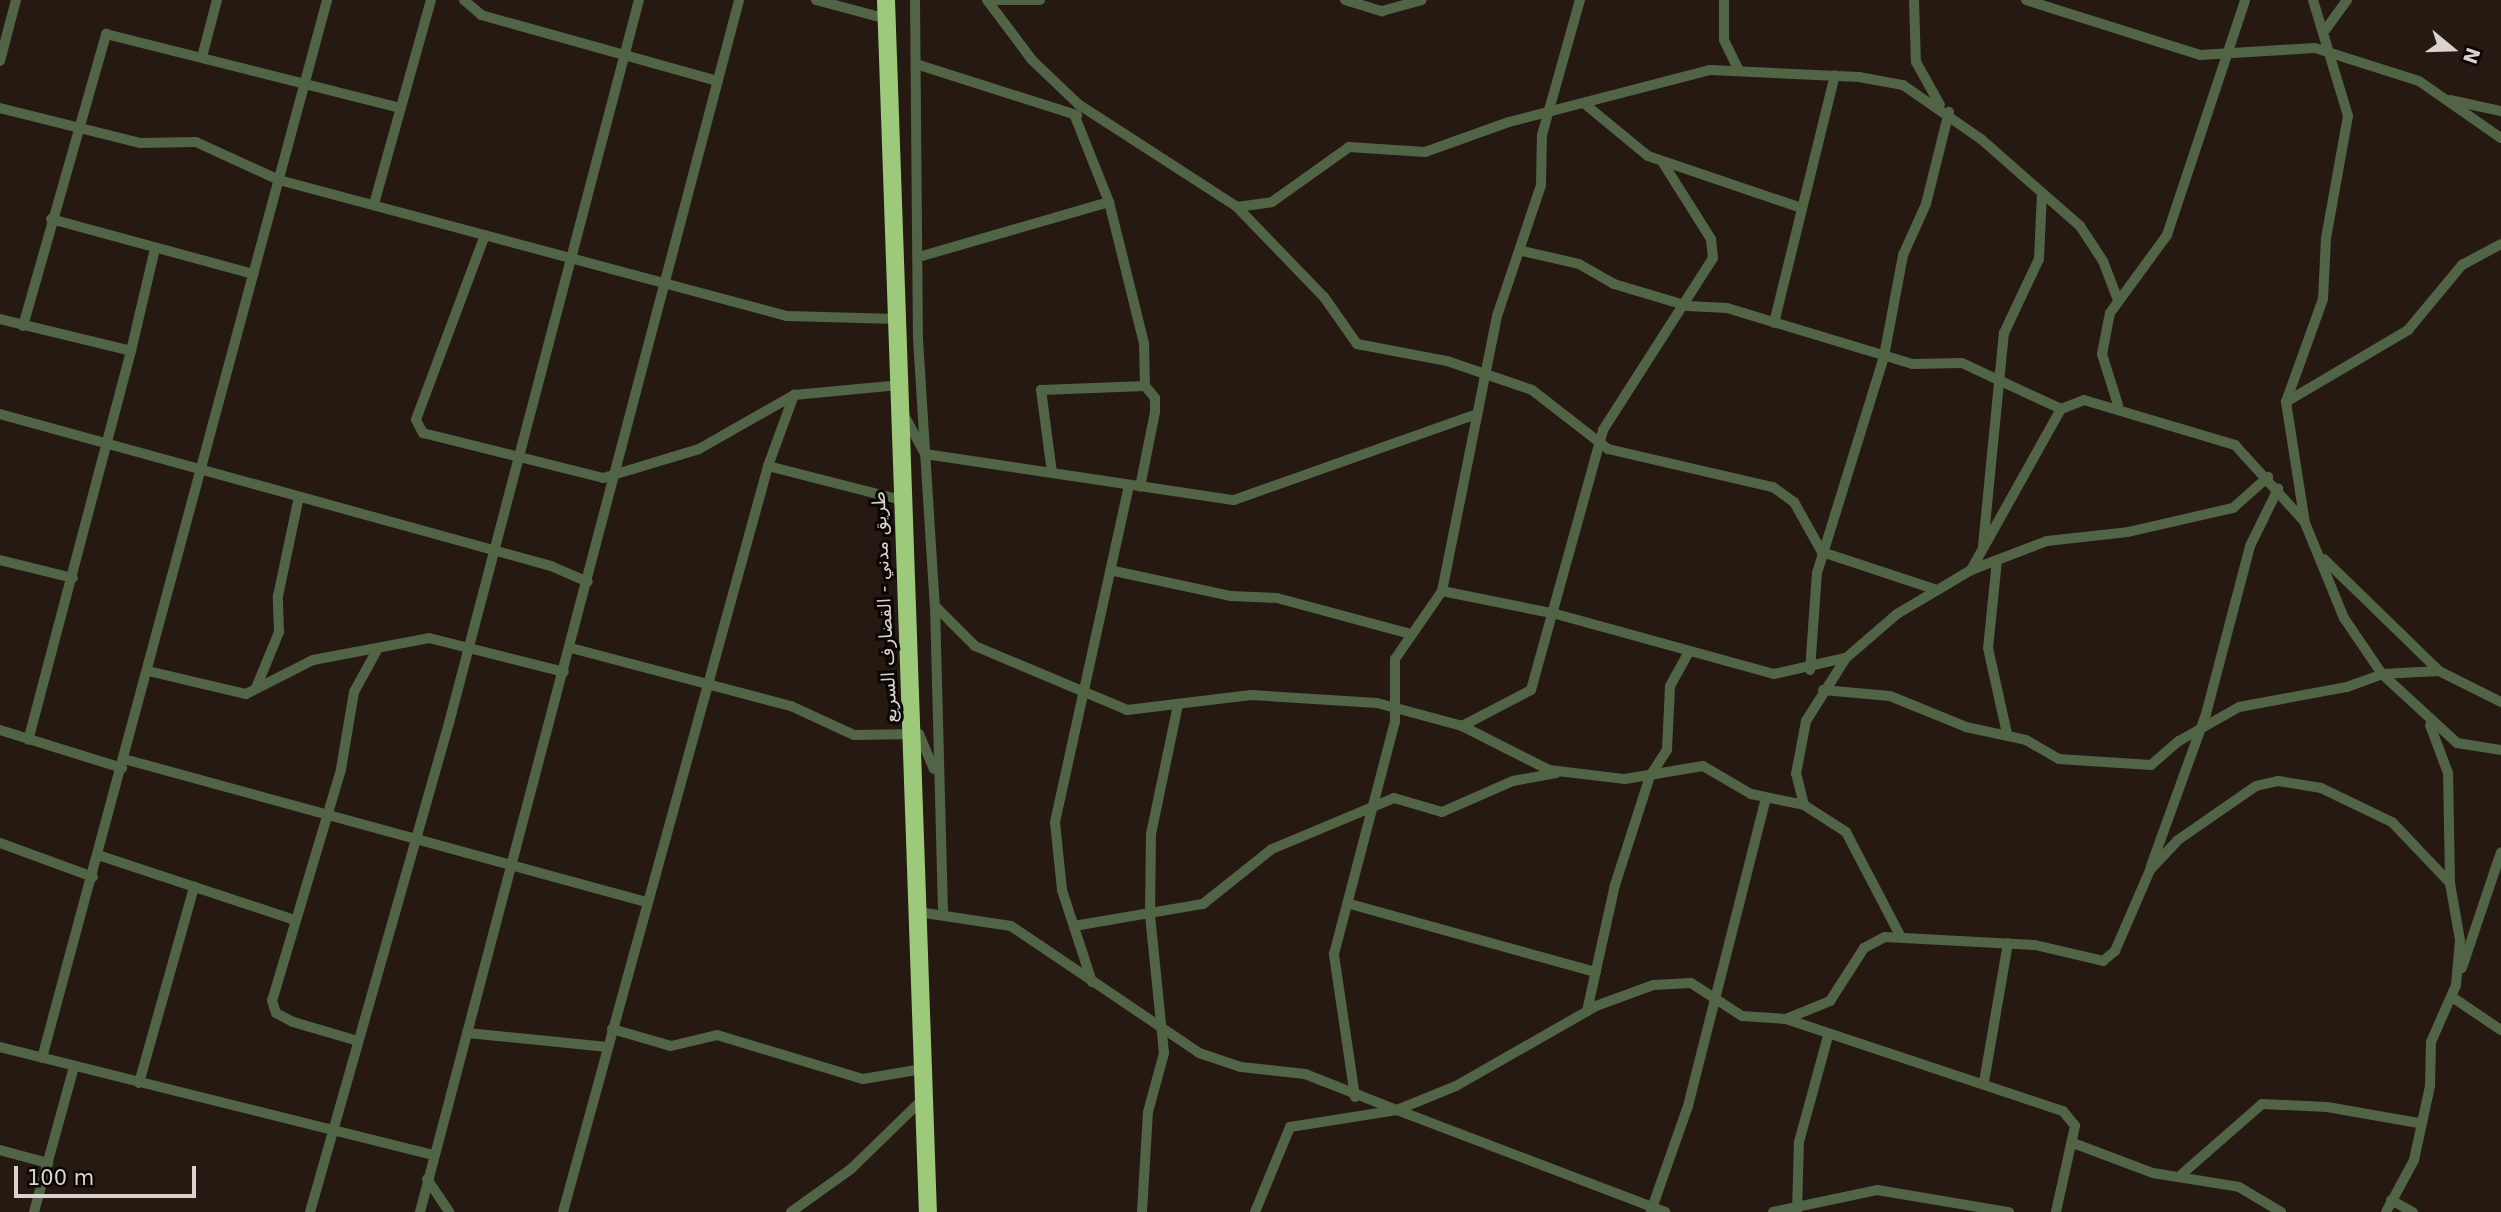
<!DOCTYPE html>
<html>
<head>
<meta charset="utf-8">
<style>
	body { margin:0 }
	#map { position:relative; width:2501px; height:1212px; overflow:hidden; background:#251911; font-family:"DejaVu Sans","Noto Sans Arabic",sans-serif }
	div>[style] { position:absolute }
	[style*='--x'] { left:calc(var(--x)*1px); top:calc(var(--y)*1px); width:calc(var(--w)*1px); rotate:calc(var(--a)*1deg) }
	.street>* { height:10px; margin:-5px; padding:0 5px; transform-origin:5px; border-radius:5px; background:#516445 }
	.highway>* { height:18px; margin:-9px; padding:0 9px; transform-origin:9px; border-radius:9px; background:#9cca7a }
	span { translate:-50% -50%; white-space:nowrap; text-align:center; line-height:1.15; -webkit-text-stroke:6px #0a0604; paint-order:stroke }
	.street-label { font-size:18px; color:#dcd2cd }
	.north { position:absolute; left:2417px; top:14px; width:70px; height:70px; -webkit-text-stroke:5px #0a0604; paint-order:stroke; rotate:109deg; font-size:19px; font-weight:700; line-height:28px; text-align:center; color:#dcd2cd }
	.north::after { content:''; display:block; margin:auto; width:24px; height:32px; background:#dcd2cd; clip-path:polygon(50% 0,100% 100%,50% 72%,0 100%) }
	.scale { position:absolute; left:14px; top:1166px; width:182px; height:32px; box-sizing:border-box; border:4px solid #dcd2cd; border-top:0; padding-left:9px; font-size:21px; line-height:24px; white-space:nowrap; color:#dcd2cd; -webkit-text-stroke:5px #0a0604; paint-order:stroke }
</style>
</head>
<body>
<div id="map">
	<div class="street">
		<div style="--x:464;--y:0;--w:23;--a:41"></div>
		<div style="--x:481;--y:15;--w:246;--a:15.6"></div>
		<div style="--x:816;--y:0;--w:73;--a:15"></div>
		<div style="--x:915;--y:0;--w:339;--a:89.5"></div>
		<div style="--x:918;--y:339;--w:268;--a:86.4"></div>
		<div style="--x:935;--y:606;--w:308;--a:88.5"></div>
		<div style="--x:987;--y:0;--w:75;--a:53.1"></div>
		<div style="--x:1032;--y:60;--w:64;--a:43.7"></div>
		<div style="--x:1078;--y:104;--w:189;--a:32.9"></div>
		<div style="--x:1237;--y:207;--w:125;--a:46"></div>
		<div style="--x:1324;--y:297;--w:57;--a:54.9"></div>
		<div style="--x:1357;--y:344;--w:92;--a:10.7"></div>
		<div style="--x:1447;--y:361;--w:90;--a:18.8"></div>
		<div style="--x:1532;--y:390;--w:96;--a:37.8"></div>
		<div style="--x:1608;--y:449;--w:169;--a:13"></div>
		<div style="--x:1773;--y:487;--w:26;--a:36"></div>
		<div style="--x:1794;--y:502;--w:57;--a:60.8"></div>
		<div style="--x:1822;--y:552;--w:118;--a:18.3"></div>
		<div style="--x:994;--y:0;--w:46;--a:0"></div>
		<div style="--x:1345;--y:0;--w:39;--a:17"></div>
		<div style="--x:1382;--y:11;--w:41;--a:-15.4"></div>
		<div style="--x:1724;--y:0;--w:40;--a:90"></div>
		<div style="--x:1724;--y:40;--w:32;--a:64"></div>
		<div style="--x:1914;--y:0;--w:62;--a:88.2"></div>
		<div style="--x:1916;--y:62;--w:49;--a:60.8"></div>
		<div style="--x:2026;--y:0;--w:182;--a:17.5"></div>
		<div style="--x:2200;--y:55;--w:115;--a:-3.5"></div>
		<div style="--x:2315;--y:48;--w:109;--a:17.6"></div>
		<div style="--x:2419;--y:81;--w:100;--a:34.8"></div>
		<div style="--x:2313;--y:0;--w:121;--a:73.2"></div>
		<div style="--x:2348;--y:116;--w:124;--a:100.2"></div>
		<div style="--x:2326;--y:238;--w:61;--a:92.8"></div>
		<div style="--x:2323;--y:299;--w:109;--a:109.8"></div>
		<div style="--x:2286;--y:402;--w:122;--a:81.1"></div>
		<div style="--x:2305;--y:523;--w:103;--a:67.7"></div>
		<div style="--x:2344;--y:618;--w:68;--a:55.8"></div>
		<div style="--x:2382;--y:674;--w:102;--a:42.6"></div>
		<div style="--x:2457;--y:743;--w:45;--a:9"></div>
		<div style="--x:2326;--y:29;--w:36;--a:-54"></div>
		<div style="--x:202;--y:57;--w:59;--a:-75.3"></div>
		<div style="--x:0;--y:61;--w:63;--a:-75.3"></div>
		<div style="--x:919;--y:65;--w:166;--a:17.6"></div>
		<div style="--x:2450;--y:100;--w:52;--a:12.2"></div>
		<div style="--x:1586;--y:105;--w:80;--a:39.4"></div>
		<div style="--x:1648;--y:156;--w:159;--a:18.7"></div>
		<div style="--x:0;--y:108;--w:144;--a:14"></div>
		<div style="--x:140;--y:143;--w:56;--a:-1"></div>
		<div style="--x:196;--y:142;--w:91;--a:24.6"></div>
		<div style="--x:279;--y:180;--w:526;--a:14.99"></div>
		<div style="--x:787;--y:316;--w:110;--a:1.6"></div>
		<div style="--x:1074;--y:114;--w:95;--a:68.3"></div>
		<div style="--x:1109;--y:202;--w:145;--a:76.1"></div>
		<div style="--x:1144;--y:343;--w:43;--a:88.7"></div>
		<div style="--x:374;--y:204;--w:212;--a:-74.4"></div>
		<div style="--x:1237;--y:207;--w:35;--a:-8"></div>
		<div style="--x:1272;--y:202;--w:95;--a:-35.5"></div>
		<div style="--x:1349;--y:147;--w:76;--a:3.8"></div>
		<div style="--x:1425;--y:152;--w:89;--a:-19.7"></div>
		<div style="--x:1509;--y:122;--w:208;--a:-14.5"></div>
		<div style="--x:1710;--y:70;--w:149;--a:2.7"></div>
		<div style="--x:1859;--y:77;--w:45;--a:10.3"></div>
		<div style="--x:1903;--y:85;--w:95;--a:34.7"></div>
		<div style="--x:1981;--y:139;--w:132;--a:41.3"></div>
		<div style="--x:2080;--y:226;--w:42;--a:56.7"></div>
		<div style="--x:2103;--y:261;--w:40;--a:69"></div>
		<div style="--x:51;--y:219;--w:210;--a:15.2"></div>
		<div style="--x:485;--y:235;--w:197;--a:110.5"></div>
		<div style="--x:416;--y:420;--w:15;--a:62"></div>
		<div style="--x:423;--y:433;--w:186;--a:14"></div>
		<div style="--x:603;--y:478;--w:100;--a:-16.8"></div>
		<div style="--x:699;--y:449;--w:109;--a:-29.6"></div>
		<div style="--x:794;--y:395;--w:105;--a:-5.4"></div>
		<div style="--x:1522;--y:251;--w:58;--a:12.8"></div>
		<div style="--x:1579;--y:264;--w:40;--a:29.7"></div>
		<div style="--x:1614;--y:284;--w:77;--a:16.6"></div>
		<div style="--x:1688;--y:306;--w:39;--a:3"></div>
		<div style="--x:1727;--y:308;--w:193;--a:16.8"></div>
		<div style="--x:1912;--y:364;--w:50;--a:-1.1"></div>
		<div style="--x:1962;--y:363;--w:109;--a:24.9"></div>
		<div style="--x:922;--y:256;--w:195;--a:-16.1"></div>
		<div style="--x:0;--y:319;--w:135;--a:13.7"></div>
		<div style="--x:131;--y:351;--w:402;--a:104.8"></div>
		<div style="--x:1774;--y:323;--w:255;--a:-76.2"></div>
		<div style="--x:23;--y:326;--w:304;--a:-74.1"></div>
		<div style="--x:106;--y:34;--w:304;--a:14.1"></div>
		<div style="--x:131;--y:351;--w:105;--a:-76.8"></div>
		<div style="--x:2286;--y:402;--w:142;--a:-30.5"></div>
		<div style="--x:2408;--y:330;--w:85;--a:-50.3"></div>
		<div style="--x:2462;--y:265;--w:44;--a:-28.3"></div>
		<div style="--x:2118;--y:405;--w:53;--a:-107.4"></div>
		<div style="--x:2102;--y:354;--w:42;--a:-79"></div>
		<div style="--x:2110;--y:313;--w:97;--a:-53.8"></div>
		<div style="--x:2167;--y:235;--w:248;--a:-71.6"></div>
		<div style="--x:0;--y:414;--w:572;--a:15.42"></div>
		<div style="--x:551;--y:566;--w:40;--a:23.4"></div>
		<div style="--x:904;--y:415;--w:44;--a:61.7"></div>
		<div style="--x:925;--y:454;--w:312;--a:8.5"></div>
		<div style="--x:1234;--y:500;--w:258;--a:-19.5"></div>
		<div style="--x:768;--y:466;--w:137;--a:14.3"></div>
		<div style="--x:1052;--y:473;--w:84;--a:-97.5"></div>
		<div style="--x:1041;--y:390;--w:104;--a:-2.2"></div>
		<div style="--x:1145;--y:386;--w:16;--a:50"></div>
		<div style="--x:1155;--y:398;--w:14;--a:90"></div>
		<div style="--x:1155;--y:412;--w:76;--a:101.3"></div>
		<div style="--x:1983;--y:546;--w:214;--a:-84.4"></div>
		<div style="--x:2004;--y:333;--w:82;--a:-64.7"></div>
		<div style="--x:2039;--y:259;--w:66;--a:-87.4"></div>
		<div style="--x:2324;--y:559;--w:161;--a:44.2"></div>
		<div style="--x:2439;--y:671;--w:69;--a:26.6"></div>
		<div style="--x:0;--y:560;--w:75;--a:13.9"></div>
		<div style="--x:1997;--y:560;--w:88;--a:95.8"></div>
		<div style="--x:1988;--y:648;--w:88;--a:77.5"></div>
		<div style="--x:1971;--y:570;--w:184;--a:-60.8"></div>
		<div style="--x:2061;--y:409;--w:25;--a:-21"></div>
		<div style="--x:2084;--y:400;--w:158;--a:16.6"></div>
		<div style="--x:2235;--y:445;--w:101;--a:47.8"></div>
		<div style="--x:1114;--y:571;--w:120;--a:12.1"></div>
		<div style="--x:1231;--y:596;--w:46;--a:2.5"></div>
		<div style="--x:1277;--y:598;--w:135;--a:15.1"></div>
		<div style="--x:1442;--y:591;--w:116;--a:11.4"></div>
		<div style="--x:1556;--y:614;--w:226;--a:15.4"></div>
		<div style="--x:1774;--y:674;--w:73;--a:-12.7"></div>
		<div style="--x:935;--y:606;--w:57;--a:45"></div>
		<div style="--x:975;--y:646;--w:165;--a:22.8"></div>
		<div style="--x:1127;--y:710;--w:125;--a:-6.9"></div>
		<div style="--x:1251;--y:695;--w:126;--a:3.6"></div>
		<div style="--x:1377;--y:703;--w:88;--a:15.1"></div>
		<div style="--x:1462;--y:726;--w:97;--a:26.8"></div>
		<div style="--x:1549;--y:770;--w:77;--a:6.8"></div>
		<div style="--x:1625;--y:779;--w:79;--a:-9.5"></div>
		<div style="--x:1703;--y:766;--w:56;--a:30.3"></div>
		<div style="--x:1751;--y:794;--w:54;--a:11.7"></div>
		<div style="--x:1804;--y:805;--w:50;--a:32.7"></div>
		<div style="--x:1846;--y:832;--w:119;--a:62.4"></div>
		<div style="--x:571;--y:648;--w:228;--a:14.8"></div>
		<div style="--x:791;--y:706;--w:69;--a:24.7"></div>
		<div style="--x:854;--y:735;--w:65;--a:-0.9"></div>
		<div style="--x:919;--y:734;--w:38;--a:67"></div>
		<div style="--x:1810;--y:670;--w:97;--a:-85.9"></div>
		<div style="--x:1817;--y:573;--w:227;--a:-72.8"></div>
		<div style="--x:1884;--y:356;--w:103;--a:-79.3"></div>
		<div style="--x:1903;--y:255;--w:56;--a:-65.7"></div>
		<div style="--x:1926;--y:204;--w:95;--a:-76"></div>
		<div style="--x:148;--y:671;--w:101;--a:13.2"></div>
		<div style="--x:246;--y:694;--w:75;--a:-26.9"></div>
		<div style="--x:313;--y:660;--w:118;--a:-10.7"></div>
		<div style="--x:429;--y:638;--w:139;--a:14.1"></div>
		<div style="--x:256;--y:688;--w:61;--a:-67.7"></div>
		<div style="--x:279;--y:632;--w:36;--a:-92"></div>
		<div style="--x:278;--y:596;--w:97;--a:-78.1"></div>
		<div style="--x:1823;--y:690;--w:67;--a:5.1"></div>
		<div style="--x:1890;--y:696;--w:82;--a:22.2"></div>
		<div style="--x:1966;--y:727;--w:61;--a:12.2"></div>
		<div style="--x:2026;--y:740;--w:38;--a:30"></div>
		<div style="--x:2059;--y:759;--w:92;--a:3.7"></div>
		<div style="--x:2151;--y:765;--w:37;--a:-41"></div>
		<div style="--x:2179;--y:741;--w:69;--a:-29.5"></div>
		<div style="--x:2239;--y:707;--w:110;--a:-10.5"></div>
		<div style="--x:2347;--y:687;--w:37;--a:-20"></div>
		<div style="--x:2382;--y:674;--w:57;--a:-3"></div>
		<div style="--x:1462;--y:726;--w:78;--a:-27.6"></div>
		<div style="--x:1531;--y:690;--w:270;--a:-74.5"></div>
		<div style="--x:1603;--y:430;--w:204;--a:-57.4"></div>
		<div style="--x:1713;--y:258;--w:19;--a:-96"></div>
		<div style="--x:1711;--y:239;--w:90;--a:-122.3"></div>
		<div style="--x:0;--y:730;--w:128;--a:17.3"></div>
		<div style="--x:124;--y:759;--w:541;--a:15.32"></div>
		<div style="--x:1804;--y:805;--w:32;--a:-104"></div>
		<div style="--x:1796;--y:774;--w:54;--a:-79.3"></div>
		<div style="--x:1806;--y:721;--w:75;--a:-57.6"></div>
		<div style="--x:1846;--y:658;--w:67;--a:-40.8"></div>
		<div style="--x:1897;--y:614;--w:86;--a:-30.7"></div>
		<div style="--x:1971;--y:570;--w:81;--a:-20.9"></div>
		<div style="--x:2047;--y:541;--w:81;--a:-6.3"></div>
		<div style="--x:2128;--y:532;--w:108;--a:-12.9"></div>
		<div style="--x:2233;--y:508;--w:47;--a:-41.5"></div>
		<div style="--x:0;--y:843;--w:99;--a:20.1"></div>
		<div style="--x:98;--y:855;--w:207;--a:18.3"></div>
		<div style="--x:2151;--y:866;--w:162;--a:-70.1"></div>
		<div style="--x:2206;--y:714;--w:174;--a:-75.3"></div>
		<div style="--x:2250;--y:546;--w:64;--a:-63.8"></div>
		<div style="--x:1350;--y:904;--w:255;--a:15.5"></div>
		<div style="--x:918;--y:912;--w:94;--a:8.6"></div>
		<div style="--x:1011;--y:926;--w:227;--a:34"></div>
		<div style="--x:1199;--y:1053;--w:44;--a:18.4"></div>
		<div style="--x:1241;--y:1067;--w:64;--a:6.2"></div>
		<div style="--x:1305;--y:1074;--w:99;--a:21.4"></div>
		<div style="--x:1397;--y:1110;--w:64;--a:-22.1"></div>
		<div style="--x:1456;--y:1086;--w:161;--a:-29.7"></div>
		<div style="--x:1596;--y:1006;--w:61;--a:-20.2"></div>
		<div style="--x:1653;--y:985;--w:38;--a:-3"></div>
		<div style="--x:1691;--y:983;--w:61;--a:32.9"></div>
		<div style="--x:1742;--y:1016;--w:44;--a:3.9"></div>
		<div style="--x:1786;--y:1019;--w:292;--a:18.4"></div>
		<div style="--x:2063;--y:1111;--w:19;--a:51"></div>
		<div style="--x:2075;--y:1126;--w:88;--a:102.5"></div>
		<div style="--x:1074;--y:926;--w:131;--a:-9.7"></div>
		<div style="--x:1203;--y:904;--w:88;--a:-38.6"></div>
		<div style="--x:1272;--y:849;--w:132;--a:-22.7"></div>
		<div style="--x:1394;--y:798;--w:50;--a:16.3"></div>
		<div style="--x:1442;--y:812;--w:77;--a:-23.6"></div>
		<div style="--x:1513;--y:781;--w:44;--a:-10.5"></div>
		<div style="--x:2462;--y:968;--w:122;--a:-71.4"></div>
		<div style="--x:1092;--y:982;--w:97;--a:-108.1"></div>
		<div style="--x:1062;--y:890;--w:68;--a:-95.9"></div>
		<div style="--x:1055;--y:822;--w:345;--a:-77.6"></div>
		<div style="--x:2452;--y:997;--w:59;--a:34"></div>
		<div style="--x:1587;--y:1011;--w:129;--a:-77.5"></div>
		<div style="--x:1615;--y:885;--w:114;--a:-72.2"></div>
		<div style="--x:1650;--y:776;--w:31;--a:-57"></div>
		<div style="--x:1667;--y:750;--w:64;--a:-87.3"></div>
		<div style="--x:1670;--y:686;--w:38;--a:-61"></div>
		<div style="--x:1786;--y:1019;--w:48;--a:-22.2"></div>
		<div style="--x:1830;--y:1001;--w:63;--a:-57.3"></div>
		<div style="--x:1864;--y:948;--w:24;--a:-28"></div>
		<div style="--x:1885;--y:937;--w:150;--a:3.1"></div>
		<div style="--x:2035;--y:945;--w:70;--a:13.2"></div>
		<div style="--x:2103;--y:961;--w:16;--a:-40"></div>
		<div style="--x:2115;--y:951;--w:88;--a:-66.6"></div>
		<div style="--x:2150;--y:870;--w:41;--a:-47"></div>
		<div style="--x:2178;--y:840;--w:95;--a:-34.7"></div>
		<div style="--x:2256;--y:786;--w:23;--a:-13"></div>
		<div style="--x:2278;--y:781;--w:44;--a:9.2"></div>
		<div style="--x:2321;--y:788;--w:79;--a:25.6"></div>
		<div style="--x:2392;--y:822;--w:84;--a:46.4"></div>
		<div style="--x:612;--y:1029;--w:61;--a:16.1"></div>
		<div style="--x:671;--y:1046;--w:47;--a:-13.4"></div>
		<div style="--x:717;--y:1035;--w:152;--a:16.8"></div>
		<div style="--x:863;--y:1079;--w:60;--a:-9.6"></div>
		<div style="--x:467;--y:1033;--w:141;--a:5.7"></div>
		<div style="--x:358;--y:1041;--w:68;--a:-163.7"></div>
		<div style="--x:293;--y:1022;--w:19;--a:-152"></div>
		<div style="--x:276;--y:1013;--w:13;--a:-108"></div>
		<div style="--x:272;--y:1001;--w:242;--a:-73.4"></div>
		<div style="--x:341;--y:769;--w:78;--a:-80.4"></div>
		<div style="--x:354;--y:692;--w:46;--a:-61.2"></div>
		<div style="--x:0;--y:1047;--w:446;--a:14"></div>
		<div style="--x:42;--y:1058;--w:1096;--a:-74.92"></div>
		<div style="--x:1984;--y:1082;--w:141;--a:-80.2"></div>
		<div style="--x:139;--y:1083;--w:204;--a:-74.3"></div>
		<div style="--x:1355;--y:1097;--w:145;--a:-98.4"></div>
		<div style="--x:1334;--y:954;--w:240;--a:-75.3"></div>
		<div style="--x:1395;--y:722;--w:63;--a:-90"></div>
		<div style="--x:1395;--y:659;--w:83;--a:-55.3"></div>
		<div style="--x:1442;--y:591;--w:280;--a:-78.7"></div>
		<div style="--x:1497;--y:316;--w:138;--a:-71.4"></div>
		<div style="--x:1541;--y:185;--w:50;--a:-88.9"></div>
		<div style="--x:1542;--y:135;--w:140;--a:-74.3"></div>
		<div style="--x:2073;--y:1143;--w:85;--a:20.6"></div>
		<div style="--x:2153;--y:1173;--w:87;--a:9.2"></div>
		<div style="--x:2239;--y:1187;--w:49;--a:30.8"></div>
		<div style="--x:0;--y:1150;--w:50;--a:15.2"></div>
		<div style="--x:2182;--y:1174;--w:106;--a:-41.2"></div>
		<div style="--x:2262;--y:1104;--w:65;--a:2.6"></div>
		<div style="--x:2327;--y:1107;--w:93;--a:9.9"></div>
		<div style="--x:427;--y:1179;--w:40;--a:56"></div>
		<div style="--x:2391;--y:1200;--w:25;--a:29"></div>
		<div style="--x:1651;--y:1211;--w:111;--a:-70.6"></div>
		<div style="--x:1688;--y:1106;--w:318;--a:-75.8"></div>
		<div style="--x:34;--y:1212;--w:150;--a:-74.6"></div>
		<div style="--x:310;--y:1212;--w:508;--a:-74.13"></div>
		<div style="--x:449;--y:723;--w:748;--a:-75.28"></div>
		<div style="--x:420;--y:1212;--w:1253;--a:-75.25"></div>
		<div style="--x:563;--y:1212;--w:774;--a:-74.63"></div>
		<div style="--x:768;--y:466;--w:76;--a:-69.9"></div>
		<div style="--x:791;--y:1212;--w:74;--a:-35.6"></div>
		<div style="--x:851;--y:1169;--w:100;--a:-44.2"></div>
		<div style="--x:1142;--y:1212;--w:100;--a:-86.6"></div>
		<div style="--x:1148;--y:1112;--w:61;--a:-74.8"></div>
		<div style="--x:1164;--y:1053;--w:139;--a:-95.8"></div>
		<div style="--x:1150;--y:915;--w:81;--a:-89.3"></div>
		<div style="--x:1151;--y:834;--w:132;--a:-78.2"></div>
		<div style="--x:1255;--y:1212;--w:92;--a:-67.6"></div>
		<div style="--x:1290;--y:1127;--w:108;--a:-9"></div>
		<div style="--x:1397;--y:1110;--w:287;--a:20.8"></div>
		<div style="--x:1773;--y:1212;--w:106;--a:-11.9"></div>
		<div style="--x:1877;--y:1190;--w:134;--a:9.5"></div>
		<div style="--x:1797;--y:1212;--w:70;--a:-88.4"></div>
		<div style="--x:1799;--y:1142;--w:110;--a:-74.7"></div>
		<div style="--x:2386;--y:1212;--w:59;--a:-61.7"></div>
		<div style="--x:2414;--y:1160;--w:76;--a:-77.8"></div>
		<div style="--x:2430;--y:1086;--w:44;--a:-88.7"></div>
		<div style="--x:2431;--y:1042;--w:62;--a:-66.3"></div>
		<div style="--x:2456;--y:985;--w:45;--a:-84.9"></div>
		<div style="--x:2460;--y:940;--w:58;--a:-100"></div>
		<div style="--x:2450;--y:883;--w:110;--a:-91"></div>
		<div style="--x:2448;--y:773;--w:51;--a:-110.6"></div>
	</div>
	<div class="highway">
		<div style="--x:886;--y:0;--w:1213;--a:88.02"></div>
	</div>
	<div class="street-label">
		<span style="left:885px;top:607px;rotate:-93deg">طريق مدني - القضارف السريع</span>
	</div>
	<div class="north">N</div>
	<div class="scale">100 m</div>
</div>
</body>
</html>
